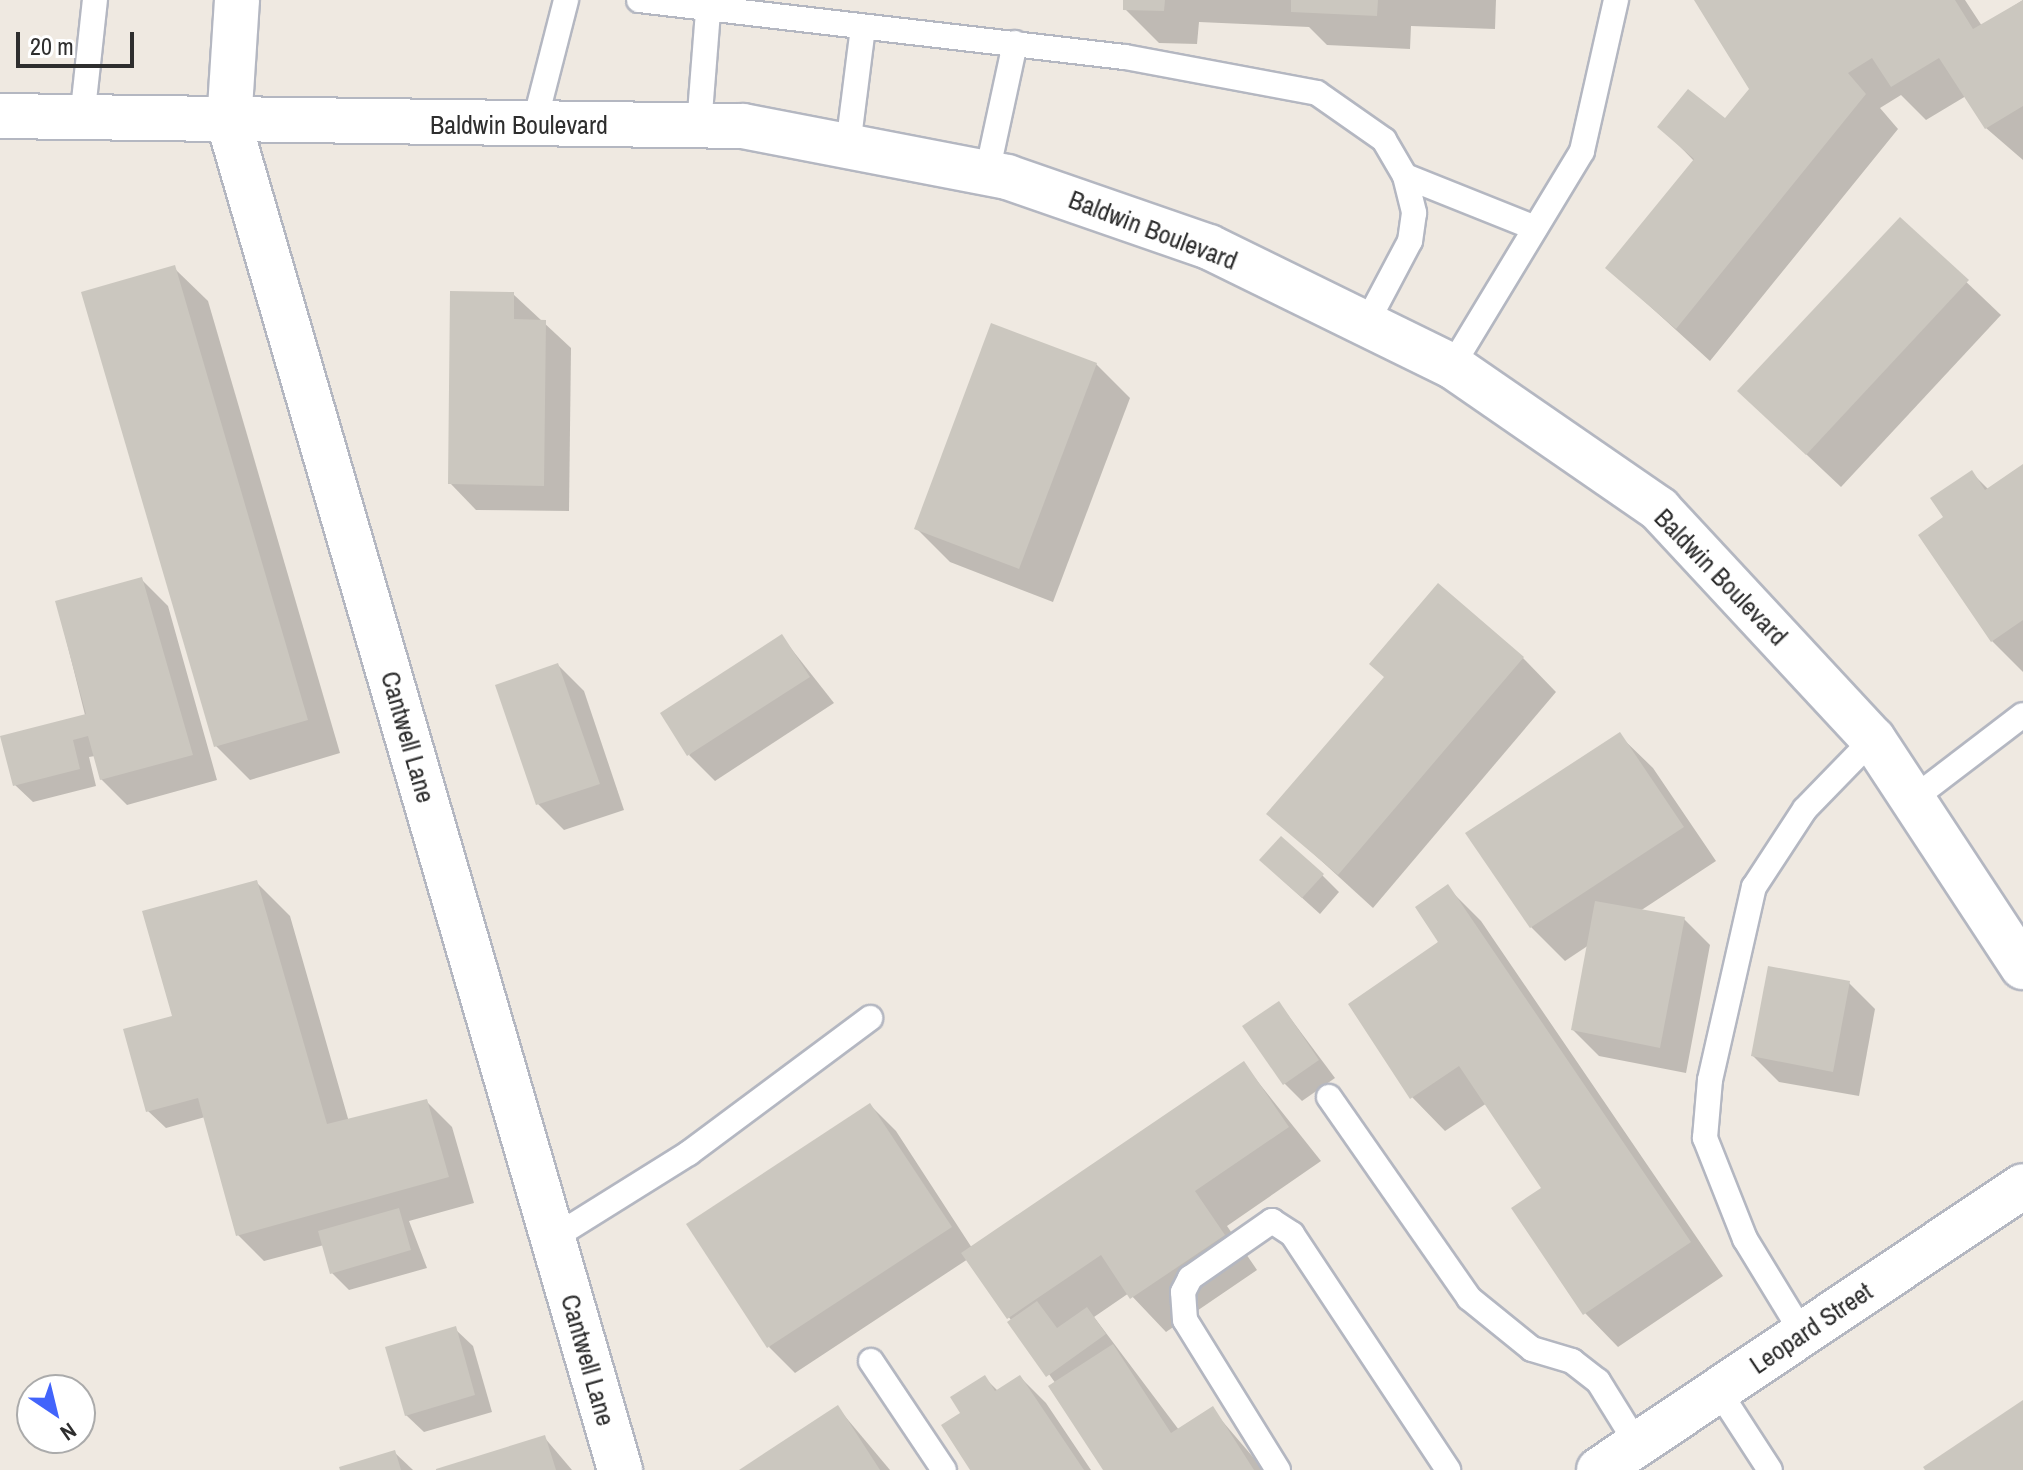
<!DOCTYPE html>
<html>
<head>
<meta charset="utf-8">
<style>
	body { margin:0 }
	#map { position:relative; width:2023px; height:1470px; overflow:hidden; background:#efe9e1; font-family:"Archivo Narrow",sans-serif }
	div>[style] { position:absolute }
	[style*='--x'] { left:calc(var(--x)*1px); top:calc(var(--y)*1px); width:calc(var(--w)*1px); rotate:calc(var(--a)*1deg) }
	.shadow>* { inset:0; background:#0003 }
	.building>* { inset:0; background:#cbc7bf }
	.roads { filter:drop-shadow(2px 0 #b4b7c1) drop-shadow(-2px 0 #b4b7c1) drop-shadow(0 2px #b4b7c1) drop-shadow(0 -2px #b4b7c1) }
	.lane>* { height:24px; margin:-12px; padding:0 12px; transform-origin:12px; border-radius:12px; background:#fff }
	.street>* { height:44px; margin:-22px; padding:0 22px; transform-origin:22px; border-radius:22px; background:#fff }
	.secondary>* { height:44px; margin:-22px; padding:0 22px; transform-origin:22px; border-radius:22px; background:#fff }
	span { translate:-50% -50%; white-space:nowrap; text-align:center; line-height:1.15; -webkit-text-stroke:6px #fff; paint-order:stroke }
	.street-label { font-size:26px; color:#2e2e2e }
	.north { position:absolute; left:16px; top:1374px; width:80px; height:80px; box-sizing:border-box; background:#fff; border:2px solid #ababab; border-radius:50%; rotate:145deg; font-size:22px; font-weight:700; line-height:32px; text-align:center; color:#2e2e2e }
	.north::after { content:''; display:block; margin:auto; width:28px; height:36px; background:#4264fb; clip-path:polygon(50% 0,100% 100%,50% 72%,0 100%) }
	.scale { position:absolute; left:16px; top:32px; width:118px; height:36px; box-sizing:border-box; border:4px solid #2e2e2e; border-top:0; padding-left:10px; font-size:24px; line-height:28px; white-space:nowrap; color:#2e2e2e; -webkit-text-stroke:6px #fff; paint-order:stroke }
</style>
</head>
<body>
<div id="map">
	<div class="shadow">
		<div style="clip-path:polygon(1125px 0,1496px 0,1495px 29px,1411px 26px,1410px 49px,1327px 45px,1309px 27px,1199px 22px,1197px 44px,1159px 43px,1125px 9px)"></div>
		<div style="clip-path:polygon(1699px 0,1965px 0,1982px 26px,2023px 0,2023px 160px,1986px 128px,1966px 96px,1926px 120px,1901px 95px,1880px 108px,1898px 129px,1710px 361px,1608px 268px,1694px 161px,1660px 126px,1726px 121px,1751px 89px)"></div>
		<div style="clip-path:polygon(1900px 219px,2001px 315px,1841px 487px,1774px 424px)"></div>
		<div style="clip-path:polygon(174px 268px,208px 301px,340px 753px,250px 780px,216px 746px)"></div>
		<div style="clip-path:polygon(513px 294px,571px 348px,569px 511px,476px 510px,450px 483px)"></div>
		<div style="clip-path:polygon(1096px 364px,1130px 398px,1053px 602px,950px 562px,916px 528px)"></div>
		<div style="clip-path:polygon(2023px 467px,2023px 672px,1992px 641px,1946px 518px,1972px 473px,1989px 490px)"></div>
		<div style="clip-path:polygon(142px 580px,168px 606px,217px 780px,127px 805px,101px 779px,95px 756px,89px 757px,96px 786px,33px 802px,15px 785px,87px 723px,57px 603px)"></div>
		<div style="clip-path:polygon(782px 637px,834px 703px,715px 781px,689px 755px)"></div>
		<div style="clip-path:polygon(1523px 658px,1556px 692px,1373px 908px,1269px 813px,1386px 677px)"></div>
		<div style="clip-path:polygon(558px 665px,584px 691px,624px 810px,564px 830px,538px 804px)"></div>
		<div style="clip-path:polygon(1619px 735px,1653px 768px,1716px 861px,1640px 911px,1684px 919px,1710px 945px,1686px 1073px,1599px 1056px,1573px 1030px,1589px 945px,1565px 961px,1531px 927px)"></div>
		<div style="clip-path:polygon(1322px 875px,1339px 892px,1320px 914px,1280px 878px)"></div>
		<div style="clip-path:polygon(256px 882px,290px 916px,349px 1122px,426px 1101px,452px 1127px,474px 1203px,409px 1221px,427px 1268px,349px 1290px,332px 1273px,324px 1245px,264px 1261px,238px 1235px,205px 1117px,166px 1128px,148px 1111px,176px 1019px)"></div>
		<div style="clip-path:polygon(1447px 887px,1481px 921px,1723px 1276px,1618px 1347px,1585px 1313px,1543px 1188px,1487px 1103px,1445px 1131px,1412px 1097px)"></div>
		<div style="clip-path:polygon(1849px 983px,1875px 1009px,1859px 1096px,1779px 1082px,1753px 1056px)"></div>
		<div style="clip-path:polygon(1279px 1003px,1335px 1078px,1302px 1101px,1284px 1083px)"></div>
		<div style="clip-path:polygon(1243px 1063px,1321px 1161px,1227px 1226px,1257px 1270px,1166px 1332px,1129px 1293px,1094px 1317px,1179px 1430px,1212px 1409px,1264px 1470px,1105px 1470px,1056px 1384px,968px 1259px,795px 1373px,769px 1347px,870px 1105px,896px 1131px,972px 1248px)"></div>
		<div style="clip-path:polygon(455px 1329px,473px 1346px,492px 1412px,424px 1432px,406px 1415px)"></div>
		<div style="clip-path:polygon(1020px 1377px,1046px 1403px,1091px 1470px,972px 1470px,963px 1414px,985px 1378px,998px 1391px)"></div>
		<div style="clip-path:polygon(838px 1408px,890px 1470px,743px 1470px)"></div>
		<div style="clip-path:polygon(544px 1437px,572px 1470px,440px 1470px)"></div>
		<div style="clip-path:polygon(394px 1452px,413px 1470px,342px 1470px)"></div>
	</div>
	<div class="building">
		<div style="clip-path:polygon(1123px 0,1165px 0,1164px 11px,1123px 10px)"></div>
		<div style="clip-path:polygon(1291px 0,1378px 0,1377px 16px,1291px 12px)"></div>
		<div style="clip-path:polygon(1694px 0,1955px 0,1973px 29px,2023px 0,2023px 106px,1985px 129px,1939px 58px,1891px 87px,1872px 58px,1848px 73px,1866px 94px,1676px 329px,1605px 268px,1694px 159px,1657px 127px,1688px 89px,1725px 118px,1749px 89px)"></div>
		<div style="clip-path:polygon(1900px 217px,1969px 280px,1806px 455px,1737px 391px)"></div>
		<div style="clip-path:polygon(175px 265px,308px 720px,214px 747px,81px 292px)"></div>
		<div style="clip-path:polygon(450px 291px,514px 292px,514px 319px,546px 320px,544px 486px,448px 484px)"></div>
		<div style="clip-path:polygon(991px 323px,1097px 363px,1019px 569px,914px 529px)"></div>
		<div style="clip-path:polygon(2023px 464px,2023px 620px,1991px 642px,1918px 535px,1943px 517px,1930px 498px,1972px 470px,1985px 490px)"></div>
		<div style="clip-path:polygon(142px 577px,193px 755px,100px 780px,88px 736px,73px 740px,80px 769px,13px 786px,0 736px,86px 714px,55px 601px)"></div>
		<div style="clip-path:polygon(1438px 583px,1524px 657px,1338px 875px,1266px 814px,1384px 677px,1369px 664px)"></div>
		<div style="clip-path:polygon(782px 634px,810px 677px,687px 756px,660px 713px)"></div>
		<div style="clip-path:polygon(558px 663px,600px 784px,536px 805px,495px 685px)"></div>
		<div style="clip-path:polygon(1620px 732px,1684px 827px,1530px 928px,1465px 833px)"></div>
		<div style="clip-path:polygon(1281px 836px,1324px 874px,1302px 898px,1259px 860px)"></div>
		<div style="clip-path:polygon(257px 880px,327px 1124px,427px 1099px,449px 1177px,236px 1236px,198px 1098px,146px 1112px,123px 1029px,172px 1016px,142px 911px)"></div>
		<div style="clip-path:polygon(1448px 884px,1691px 1242px,1583px 1315px,1511px 1208px,1541px 1188px,1459px 1066px,1410px 1099px,1348px 1004px,1438px 942px,1415px 907px)"></div>
		<div style="clip-path:polygon(1595px 901px,1685px 917px,1660px 1048px,1571px 1030px)"></div>
		<div style="clip-path:polygon(1768px 966px,1850px 981px,1833px 1072px,1751px 1056px)"></div>
		<div style="clip-path:polygon(1279px 1001px,1319px 1060px,1283px 1085px,1242px 1026px)"></div>
		<div style="clip-path:polygon(1244px 1061px,1289px 1127px,1195px 1191px,1225px 1235px,1130px 1299px,1101px 1255px,1007px 1319px,961px 1253px)"></div>
		<div style="clip-path:polygon(870px 1103px,952px 1227px,767px 1348px,686px 1224px)"></div>
		<div style="clip-path:polygon(399px 1208px,411px 1250px,330px 1274px,318px 1231px)"></div>
		<div style="clip-path:polygon(1037px 1301px,1057px 1328px,1087px 1307px,1106px 1334px,1046px 1377px,1007px 1322px)"></div>
		<div style="clip-path:polygon(456px 1326px,475px 1395px,405px 1416px,385px 1347px)"></div>
		<div style="clip-path:polygon(1113px 1344px,1171px 1433px,1213px 1406px,1254px 1470px,1103px 1470px,1048px 1386px)"></div>
		<div style="clip-path:polygon(985px 1375px,995px 1391px,1020px 1375px,1084px 1470px,970px 1470px,941px 1425px,960px 1413px,950px 1397px)"></div>
		<div style="clip-path:polygon(2023px 1400px,2023px 1470px,1925px 1470px,1923px 1467px)"></div>
		<div style="clip-path:polygon(838px 1405px,880px 1470px,739px 1470px,815px 1420px)"></div>
		<div style="clip-path:polygon(545px 1435px,556px 1470px,436px 1470px,436px 1469px)"></div>
		<div style="clip-path:polygon(395px 1450px,401px 1470px,340px 1470px,339px 1467px)"></div>
	</div>
	<div class="roads">
		<div class="lane">
			<div style="--x:639;--y:0;--w:489;--a:6.7"></div>
			<div style="--x:1125;--y:57;--w:195;--a:10.6"></div>
			<div style="--x:1317;--y:93;--w:82;--a:35"></div>
			<div style="--x:1384;--y:140;--w:42;--a:59.7"></div>
			<div style="--x:1405;--y:176;--w:38;--a:76"></div>
			<div style="--x:1414;--y:213;--w:28;--a:98"></div>
			<div style="--x:1410;--y:241;--w:94;--a:117.9"></div>
			<div style="--x:82;--y:119;--w:120;--a:-83.8"></div>
			<div style="--x:534;--y:125;--w:129;--a:-75.6"></div>
			<div style="--x:699;--y:126;--w:115;--a:-85.5"></div>
			<div style="--x:848;--y:146;--w:120;--a:-82.8"></div>
			<div style="--x:987;--y:173;--w:133;--a:-77.8"></div>
			<div style="--x:1405;--y:176;--w:140;--a:21.8"></div>
			<div style="--x:1452;--y:366;--w:251;--a:-58.8"></div>
			<div style="--x:1582;--y:151;--w:155;--a:-77.3"></div>
			<div style="--x:1913;--y:799;--w:138;--a:-37.4"></div>
			<div style="--x:1329;--y:1097;--w:245;--a:55.1"></div>
			<div style="--x:1469;--y:1298;--w:81;--a:39"></div>
			<div style="--x:1532;--y:1349;--w:42;--a:16.7"></div>
			<div style="--x:1572;--y:1361;--w:33;--a:38"></div>
			<div style="--x:1598;--y:1381;--w:74;--a:58.2"></div>
			<div style="--x:553;--y:1238;--w:160;--a:-32"></div>
			<div style="--x:689;--y:1153;--w:226;--a:-36.7"></div>
			<div style="--x:1803;--y:1334;--w:111;--a:-121.4"></div>
			<div style="--x:1745;--y:1239;--w:109;--a:-111.6"></div>
			<div style="--x:1705;--y:1138;--w:58;--a:-85.1"></div>
			<div style="--x:1710;--y:1080;--w:198;--a:-77.2"></div>
			<div style="--x:1754;--y:887;--w:93;--a:-56.8"></div>
			<div style="--x:1805;--y:809;--w:98;--a:-45.8"></div>
			<div style="--x:871;--y:1361;--w:131;--a:56.2"></div>
			<div style="--x:1718;--y:1390;--w:95;--a:57"></div>
			<div style="--x:1278;--y:1470;--w:176;--a:-121.8"></div>
			<div style="--x:1185;--y:1320;--w:28;--a:-94"></div>
			<div style="--x:1183;--y:1292;--w:16;--a:-63"></div>
			<div style="--x:1190;--y:1278;--w:100;--a:-34.8"></div>
			<div style="--x:1272;--y:1221;--w:24;--a:33"></div>
			<div style="--x:1292;--y:1234;--w:283;--a:56.5"></div>
		</div>
		<div class="street">
			<div style="--x:237;--y:0;--w:123;--a:93.7"></div>
			<div style="--x:229;--y:123;--w:1403;--a:73.81"></div>
		</div>
		<div class="secondary">
			<div style="--x:0;--y:116;--w:743;--a:0.77"></div>
			<div style="--x:743;--y:126;--w:269;--a:10.9"></div>
			<div style="--x:1007;--y:177;--w:214;--a:19.1"></div>
			<div style="--x:1209;--y:247;--w:271;--a:26.1"></div>
			<div style="--x:1452;--y:366;--w:252;--a:34.6"></div>
			<div style="--x:1659;--y:509;--w:314;--a:47.1"></div>
			<div style="--x:1873;--y:739;--w:273;--a:56.7"></div>
			<div style="--x:1599;--y:1470;--w:510;--a:-33.81"></div>
		</div>
	</div>
	<div class="street-label">
		<span style="left:519px;top:125px">Baldwin Boulevard</span>
		<span style="left:1153px;top:230px;rotate:21deg">Baldwin Boulevard</span>
		<span style="left:1721px;top:577px;rotate:46deg">Baldwin Boulevard</span>
		<span style="left:408px;top:737px;rotate:74deg">Cantwell Lane</span>
		<span style="left:1811px;top:1328px;rotate:-34deg">Leopard Street</span>
		<span style="left:588px;top:1360px;rotate:74deg">Cantwell Lane</span>
	</div>
	<div class="north">N</div>
	<div class="scale">20 m</div>
</div>
</body>
</html>
